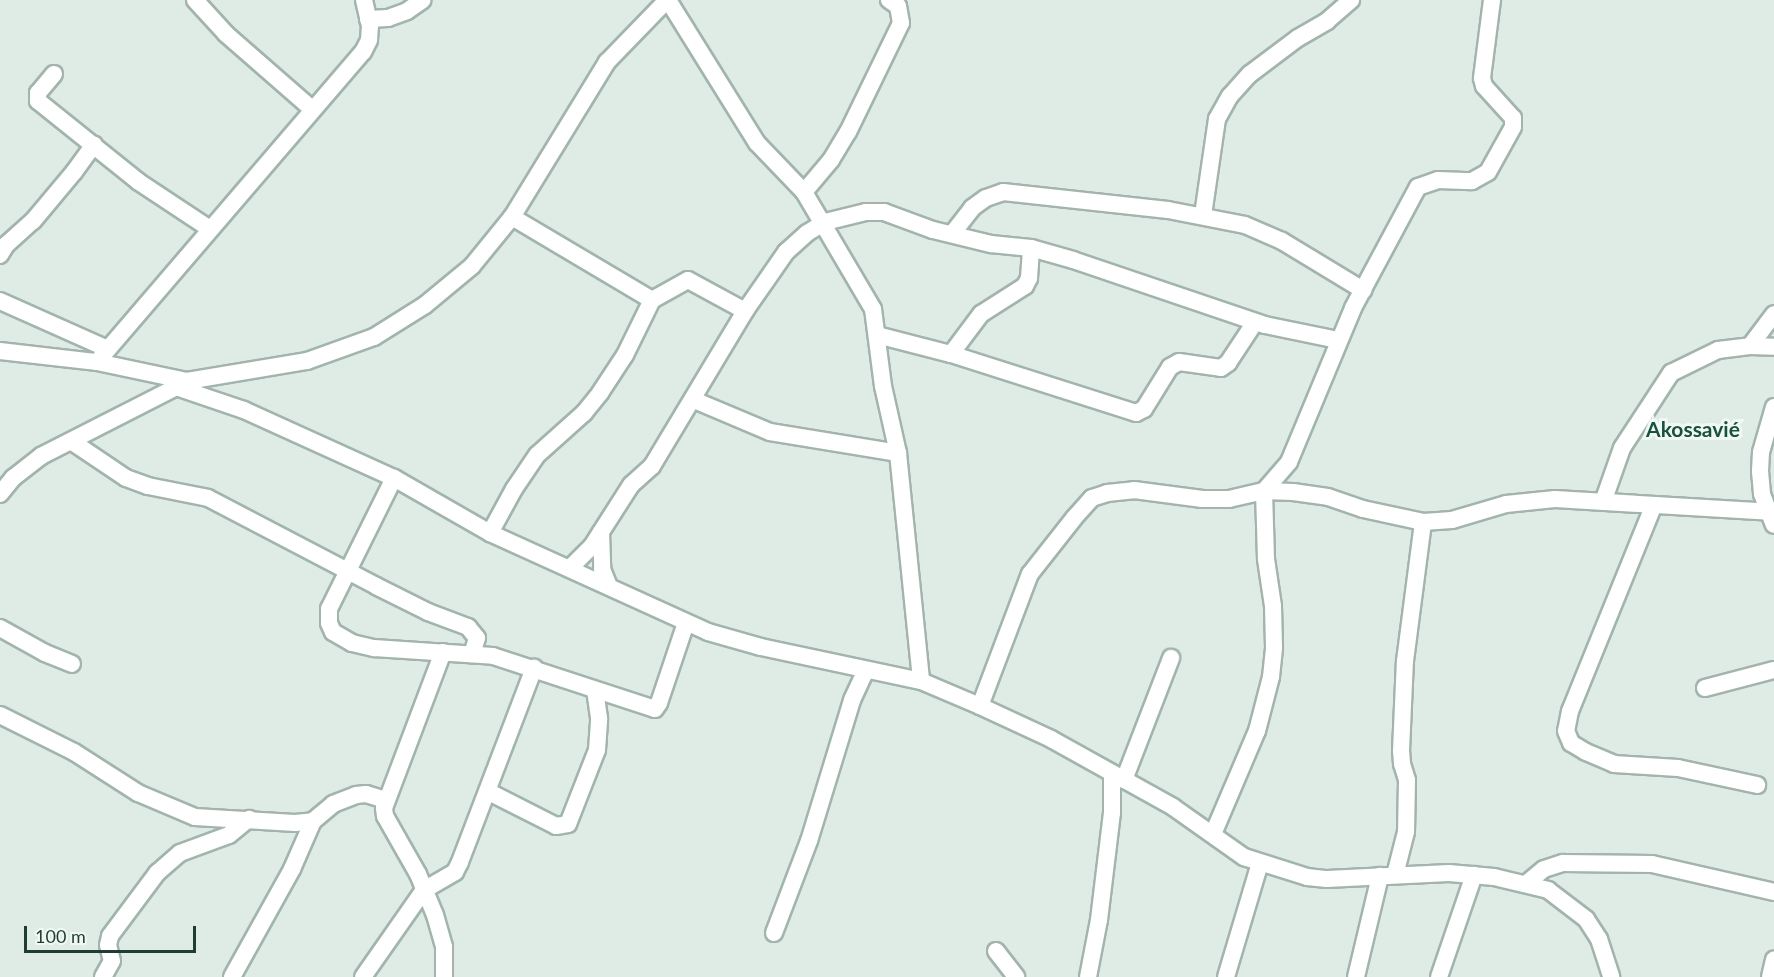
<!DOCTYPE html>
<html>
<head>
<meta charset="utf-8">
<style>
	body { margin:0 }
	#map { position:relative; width:1774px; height:977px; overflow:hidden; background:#dfece6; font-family:Lato,sans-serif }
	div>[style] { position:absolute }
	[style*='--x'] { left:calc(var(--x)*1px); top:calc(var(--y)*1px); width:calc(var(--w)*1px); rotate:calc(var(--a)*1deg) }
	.roads { filter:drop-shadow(2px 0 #a2b4ad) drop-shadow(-2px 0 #a2b4ad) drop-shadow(0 2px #a2b4ad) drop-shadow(0 -2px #a2b4ad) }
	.minor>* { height:16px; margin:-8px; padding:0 8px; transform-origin:8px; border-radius:8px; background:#fff }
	span { translate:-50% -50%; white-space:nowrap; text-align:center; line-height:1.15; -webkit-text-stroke:6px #f0f8f3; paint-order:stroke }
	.quarter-label { font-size:21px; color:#195141; font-weight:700 }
	.scale { position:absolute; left:24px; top:926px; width:172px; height:27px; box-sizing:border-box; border:3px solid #1f3d34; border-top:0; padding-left:8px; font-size:18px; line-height:21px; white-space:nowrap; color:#1f3d34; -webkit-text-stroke:4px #f0f8f3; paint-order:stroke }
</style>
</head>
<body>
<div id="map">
	<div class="roads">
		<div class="minor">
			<div style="--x:195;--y:0;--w:46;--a:47.6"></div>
			<div style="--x:226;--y:34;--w:114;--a:41.1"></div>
			<div style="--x:668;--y:0;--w:168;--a:58.1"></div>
			<div style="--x:757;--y:143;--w:68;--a:46.2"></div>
			<div style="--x:804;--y:192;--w:136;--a:59.5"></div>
			<div style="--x:873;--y:309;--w:78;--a:82.6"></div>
			<div style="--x:883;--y:386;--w:69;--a:77.4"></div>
			<div style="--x:898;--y:453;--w:229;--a:84.2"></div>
			<div style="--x:368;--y:19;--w:20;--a:-3"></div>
			<div style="--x:388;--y:18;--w:20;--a:-20"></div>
			<div style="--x:407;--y:11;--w:19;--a:-35"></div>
			<div style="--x:54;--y:74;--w:25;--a:130"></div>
			<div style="--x:38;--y:93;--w:8;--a:90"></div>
			<div style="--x:38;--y:101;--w:129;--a:38.7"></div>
			<div style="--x:139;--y:182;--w:85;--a:33.5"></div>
			<div style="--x:804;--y:192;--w:42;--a:-49.8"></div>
			<div style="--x:831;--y:160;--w:33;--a:-59"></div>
			<div style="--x:848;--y:132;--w:121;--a:-64.1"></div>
			<div style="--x:901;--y:23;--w:17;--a:-100"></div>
			<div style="--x:898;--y:6;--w:11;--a:-146"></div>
			<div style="--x:1203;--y:215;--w:97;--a:-81.7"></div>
			<div style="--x:1217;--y:119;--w:26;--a:-61"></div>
			<div style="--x:1230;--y:96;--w:30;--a:-48"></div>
			<div style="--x:1250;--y:74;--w:60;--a:-36.9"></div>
			<div style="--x:1298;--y:38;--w:34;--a:-30"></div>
			<div style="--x:1327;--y:21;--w:32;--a:-41"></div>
			<div style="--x:952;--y:234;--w:33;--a:-52"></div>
			<div style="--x:972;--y:208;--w:17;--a:-36"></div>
			<div style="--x:986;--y:198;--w:18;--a:-19"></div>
			<div style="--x:1003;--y:192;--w:166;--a:6.2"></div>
			<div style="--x:1168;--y:210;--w:78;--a:11"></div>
			<div style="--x:1245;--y:225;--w:40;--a:23.4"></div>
			<div style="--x:1282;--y:241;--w:95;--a:31.2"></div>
			<div style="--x:0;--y:255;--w:12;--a:-59"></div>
			<div style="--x:6;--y:245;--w:36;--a:-42"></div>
			<div style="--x:33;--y:221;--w:64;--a:-50.1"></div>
			<div style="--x:74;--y:172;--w:34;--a:-54"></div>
			<div style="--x:652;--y:300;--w:41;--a:-29.1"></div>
			<div style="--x:688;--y:280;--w:65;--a:28.5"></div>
			<div style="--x:0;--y:301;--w:118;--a:24"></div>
			<div style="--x:877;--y:335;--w:76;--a:14.4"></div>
			<div style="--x:951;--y:354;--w:194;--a:17.7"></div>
			<div style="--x:1136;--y:413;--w:9;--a:-27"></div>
			<div style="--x:1144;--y:409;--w:49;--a:-58.2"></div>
			<div style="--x:1170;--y:367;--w:10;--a:-29"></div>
			<div style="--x:1179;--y:362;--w:42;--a:8.1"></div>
			<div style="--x:1221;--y:368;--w:9;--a:-36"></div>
			<div style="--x:1228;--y:363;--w:49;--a:-56.6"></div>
			<div style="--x:1750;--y:346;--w:40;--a:-53"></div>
			<div style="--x:0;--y:351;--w:98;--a:6.5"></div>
			<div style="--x:97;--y:362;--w:92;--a:11.9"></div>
			<div style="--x:187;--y:381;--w:122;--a:-9.5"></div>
			<div style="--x:307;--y:361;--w:71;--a:-19.7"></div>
			<div style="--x:374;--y:337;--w:60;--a:-32.1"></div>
			<div style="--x:425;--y:305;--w:61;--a:-39.7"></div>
			<div style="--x:472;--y:266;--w:63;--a:-50.8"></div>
			<div style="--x:512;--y:217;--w:182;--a:-58.5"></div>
			<div style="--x:607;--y:62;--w:86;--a:-45.9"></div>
			<div style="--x:951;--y:354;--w:50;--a:-53.1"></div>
			<div style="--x:981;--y:314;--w:52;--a:-32.5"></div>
			<div style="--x:1025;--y:286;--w:9;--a:-63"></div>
			<div style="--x:1029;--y:278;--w:30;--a:-86"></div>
			<div style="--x:97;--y:362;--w:408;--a:-49.4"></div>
			<div style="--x:363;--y:52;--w:13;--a:-63"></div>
			<div style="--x:369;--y:40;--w:14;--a:-86"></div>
			<div style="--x:370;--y:26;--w:27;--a:-103"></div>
			<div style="--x:176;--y:387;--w:72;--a:18.7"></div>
			<div style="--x:244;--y:410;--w:165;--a:24.4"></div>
			<div style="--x:394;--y:478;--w:111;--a:29.8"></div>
			<div style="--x:490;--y:533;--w:239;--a:24.4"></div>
			<div style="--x:708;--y:632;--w:55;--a:15.8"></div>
			<div style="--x:761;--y:647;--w:164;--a:12"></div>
			<div style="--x:921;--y:681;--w:64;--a:23"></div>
			<div style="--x:980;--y:706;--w:78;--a:24.9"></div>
			<div style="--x:1051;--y:739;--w:140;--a:29.1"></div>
			<div style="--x:1173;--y:807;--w:87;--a:35.2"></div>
			<div style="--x:1244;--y:857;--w:66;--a:17.6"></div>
			<div style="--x:1307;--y:877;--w:20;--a:6"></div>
			<div style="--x:1327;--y:879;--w:122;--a:-2.8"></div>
			<div style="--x:1449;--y:873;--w:45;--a:5.1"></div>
			<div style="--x:1494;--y:877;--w:56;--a:13.5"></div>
			<div style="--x:1548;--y:890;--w:48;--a:37.3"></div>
			<div style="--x:1586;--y:919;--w:24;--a:57"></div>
			<div style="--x:1599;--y:939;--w:40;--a:72"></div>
			<div style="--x:694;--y:400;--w:82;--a:22.8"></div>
			<div style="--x:770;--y:432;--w:130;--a:9.3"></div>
			<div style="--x:1774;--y:407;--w:47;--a:106.1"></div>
			<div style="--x:1761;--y:452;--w:19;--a:93"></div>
			<div style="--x:1760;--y:471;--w:23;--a:85"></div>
			<div style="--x:1762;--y:494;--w:33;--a:69"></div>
			<div style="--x:71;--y:441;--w:66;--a:33.9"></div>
			<div style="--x:126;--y:478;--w:23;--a:20"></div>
			<div style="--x:148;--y:486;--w:61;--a:11.3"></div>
			<div style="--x:208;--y:498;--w:190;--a:27.6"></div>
			<div style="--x:376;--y:586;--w:58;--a:26.6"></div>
			<div style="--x:428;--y:612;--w:43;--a:20.6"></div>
			<div style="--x:468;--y:627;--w:14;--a:51"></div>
			<div style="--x:477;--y:638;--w:17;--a:107"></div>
			<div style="--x:394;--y:478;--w:146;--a:116.4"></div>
			<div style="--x:329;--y:609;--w:14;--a:90"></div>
			<div style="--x:329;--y:623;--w:10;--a:66"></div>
			<div style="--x:333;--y:632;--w:22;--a:30"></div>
			<div style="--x:352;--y:643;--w:23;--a:13"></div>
			<div style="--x:374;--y:648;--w:119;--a:3.8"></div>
			<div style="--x:493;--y:656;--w:170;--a:18.1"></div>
			<div style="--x:655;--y:709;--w:7;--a:-56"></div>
			<div style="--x:659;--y:703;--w:84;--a:-71.4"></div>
			<div style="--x:1264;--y:491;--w:38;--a:-49"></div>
			<div style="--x:1289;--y:462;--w:167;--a:-67.4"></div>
			<div style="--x:1353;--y:308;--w:137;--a:-61.8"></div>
			<div style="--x:1418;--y:187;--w:21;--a:-19"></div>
			<div style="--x:1438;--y:180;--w:34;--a:2"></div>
			<div style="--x:1472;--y:181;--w:18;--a:-29"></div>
			<div style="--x:1488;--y:172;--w:51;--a:-60.9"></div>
			<div style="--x:1513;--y:127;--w:9;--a:-90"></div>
			<div style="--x:1513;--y:118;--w:43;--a:-132.2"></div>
			<div style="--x:1484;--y:86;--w:8;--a:-104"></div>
			<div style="--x:1482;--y:78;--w:79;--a:-82.7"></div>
			<div style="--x:0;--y:494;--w:21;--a:-51"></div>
			<div style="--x:13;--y:478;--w:36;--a:-38"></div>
			<div style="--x:41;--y:456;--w:161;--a:-27"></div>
			<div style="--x:1603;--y:502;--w:57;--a:-70.6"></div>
			<div style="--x:1622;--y:448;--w:90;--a:-56.8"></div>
			<div style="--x:1671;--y:373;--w:52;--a:-26.1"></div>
			<div style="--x:1718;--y:350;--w:32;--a:-7"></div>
			<div style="--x:1750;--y:346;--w:24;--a:2"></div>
			<div style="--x:1653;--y:507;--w:220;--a:112.1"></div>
			<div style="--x:1570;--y:711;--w:20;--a:101"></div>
			<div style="--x:1566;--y:731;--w:13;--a:67"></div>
			<div style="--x:1571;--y:743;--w:17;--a:31"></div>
			<div style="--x:1586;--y:752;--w:30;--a:23"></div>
			<div style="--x:1614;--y:764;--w:64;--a:3.6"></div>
			<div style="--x:1678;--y:768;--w:81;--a:12.1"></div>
			<div style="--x:601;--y:532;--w:37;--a:88"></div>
			<div style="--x:602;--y:569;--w:18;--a:68"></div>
			<div style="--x:490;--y:533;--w:50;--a:-61.4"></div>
			<div style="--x:514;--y:489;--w:41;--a:-55.9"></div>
			<div style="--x:537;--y:455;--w:63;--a:-41.8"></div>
			<div style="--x:584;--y:413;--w:26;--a:-51"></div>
			<div style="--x:600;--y:393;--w:45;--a:-56.7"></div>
			<div style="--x:625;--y:355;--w:61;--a:-63.9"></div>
			<div style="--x:652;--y:300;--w:163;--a:-149.3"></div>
			<div style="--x:570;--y:568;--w:31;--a:-45"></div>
			<div style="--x:592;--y:546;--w:72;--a:-57.4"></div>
			<div style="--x:631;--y:485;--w:28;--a:-42"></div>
			<div style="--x:652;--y:466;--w:181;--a:-59"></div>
			<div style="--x:745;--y:311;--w:72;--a:-55.2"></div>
			<div style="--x:786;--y:252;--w:28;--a:-42"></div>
			<div style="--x:807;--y:233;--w:21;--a:-31"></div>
			<div style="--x:825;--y:222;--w:42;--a:-13.7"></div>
			<div style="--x:866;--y:212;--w:18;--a:0"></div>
			<div style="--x:884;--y:212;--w:52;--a:20.2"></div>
			<div style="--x:933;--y:230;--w:60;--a:13.6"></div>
			<div style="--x:991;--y:244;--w:40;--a:5.7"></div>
			<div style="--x:1031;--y:248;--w:44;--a:15.9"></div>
			<div style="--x:1073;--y:260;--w:203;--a:18.7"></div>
			<div style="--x:1265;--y:325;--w:75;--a:11.6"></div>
			<div style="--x:0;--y:628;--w:51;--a:29.1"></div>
			<div style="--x:45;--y:653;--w:29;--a:22"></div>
			<div style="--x:443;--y:652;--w:167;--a:110.7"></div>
			<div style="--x:384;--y:808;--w:8;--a:83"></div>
			<div style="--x:385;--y:816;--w:67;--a:60.4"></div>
			<div style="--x:418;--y:874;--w:44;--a:67.5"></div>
			<div style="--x:435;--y:915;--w:33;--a:74"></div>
			<div style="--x:444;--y:947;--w:30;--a:90"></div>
			<div style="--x:1705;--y:688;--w:71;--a:-14.6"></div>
			<div style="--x:980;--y:706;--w:141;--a:-69.3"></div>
			<div style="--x:1030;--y:574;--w:71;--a:-51.8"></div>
			<div style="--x:1074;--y:518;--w:27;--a:-48"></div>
			<div style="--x:1092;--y:498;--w:16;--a:-18"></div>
			<div style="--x:1107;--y:493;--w:27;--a:-6"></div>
			<div style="--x:1134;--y:490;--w:69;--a:7.5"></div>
			<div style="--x:1202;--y:499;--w:27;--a:0"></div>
			<div style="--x:1229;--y:499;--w:36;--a:-13"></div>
			<div style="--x:1264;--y:491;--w:29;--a:2"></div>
			<div style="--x:1293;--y:492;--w:35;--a:8"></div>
			<div style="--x:1328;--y:497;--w:37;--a:19"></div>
			<div style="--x:1363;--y:509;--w:61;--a:12.2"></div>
			<div style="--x:1423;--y:522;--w:29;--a:-4"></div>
			<div style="--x:1452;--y:520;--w:56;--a:-16.5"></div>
			<div style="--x:1506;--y:504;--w:49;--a:-5.8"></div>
			<div style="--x:1555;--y:499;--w:219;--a:3.4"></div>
			<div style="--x:0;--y:715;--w:83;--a:26.6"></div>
			<div style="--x:74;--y:752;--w:76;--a:32.6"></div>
			<div style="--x:138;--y:793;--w:62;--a:22.8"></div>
			<div style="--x:195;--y:817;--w:100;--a:3.4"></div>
			<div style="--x:295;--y:823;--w:18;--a:-6"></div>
			<div style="--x:1124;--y:780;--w:131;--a:-68.9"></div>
			<div style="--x:489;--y:792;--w:75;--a:26.9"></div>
			<div style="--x:556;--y:826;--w:12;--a:-9"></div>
			<div style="--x:568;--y:824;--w:79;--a:-68.6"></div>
			<div style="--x:597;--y:750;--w:32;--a:-86"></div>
			<div style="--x:599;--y:718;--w:28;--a:-98"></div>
			<div style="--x:1213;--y:834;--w:112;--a:-66.9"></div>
			<div style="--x:1257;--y:731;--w:56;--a:-75.5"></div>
			<div style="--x:1271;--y:677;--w:30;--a:-84"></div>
			<div style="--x:1274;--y:647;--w:41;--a:-91.4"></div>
			<div style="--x:1273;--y:606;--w:48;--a:-98.5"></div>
			<div style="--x:1266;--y:559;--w:68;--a:-91.7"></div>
			<div style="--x:1395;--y:875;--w:44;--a:-75.7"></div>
			<div style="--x:1406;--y:832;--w:52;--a:-88.9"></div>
			<div style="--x:1407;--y:780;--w:17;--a:-107"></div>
			<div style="--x:1402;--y:764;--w:13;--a:-94"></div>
			<div style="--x:1401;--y:751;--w:90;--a:-87.5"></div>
			<div style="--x:1405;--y:661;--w:140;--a:-82.6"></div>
			<div style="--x:1526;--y:884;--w:23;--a:-40"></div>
			<div style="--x:1544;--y:869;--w:20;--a:-18"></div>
			<div style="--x:1563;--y:863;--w:89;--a:0.6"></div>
			<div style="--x:1652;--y:864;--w:125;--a:12.9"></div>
			<div style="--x:774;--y:933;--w:98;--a:-69.2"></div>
			<div style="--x:809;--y:841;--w:147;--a:-73"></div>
			<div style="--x:852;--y:700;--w:33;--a:-65"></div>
			<div style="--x:996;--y:951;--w:33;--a:52"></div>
			<div style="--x:103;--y:977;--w:18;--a:-61"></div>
			<div style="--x:112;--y:961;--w:16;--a:-104"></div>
			<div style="--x:108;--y:945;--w:9;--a:-77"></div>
			<div style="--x:110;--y:936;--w:79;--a:-53.3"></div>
			<div style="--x:157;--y:873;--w:30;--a:-41"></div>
			<div style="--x:180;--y:853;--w:52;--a:-20.2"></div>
			<div style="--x:229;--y:835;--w:26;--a:-39"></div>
			<div style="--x:232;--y:977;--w:124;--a:-60.9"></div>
			<div style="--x:292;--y:869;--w:52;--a:-66.4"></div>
			<div style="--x:313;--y:821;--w:26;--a:-40"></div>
			<div style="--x:333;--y:804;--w:25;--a:-21"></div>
			<div style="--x:356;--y:795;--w:10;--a:-6"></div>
			<div style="--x:366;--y:794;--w:21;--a:17"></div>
			<div style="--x:363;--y:977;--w:106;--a:-55"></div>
			<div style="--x:424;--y:890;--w:36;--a:-30"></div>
			<div style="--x:455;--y:872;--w:11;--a:-63"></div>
			<div style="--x:460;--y:862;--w:208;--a:-69.1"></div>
			<div style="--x:1088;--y:977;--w:58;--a:-79.1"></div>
			<div style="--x:1099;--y:920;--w:108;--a:-83.1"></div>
			<div style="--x:1112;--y:813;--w:39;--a:-90"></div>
			<div style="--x:1226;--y:977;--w:119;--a:-73.4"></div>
			<div style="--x:1356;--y:977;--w:104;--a:-76.6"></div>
			<div style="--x:1439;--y:977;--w:108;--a:-71.1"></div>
			<div style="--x:1770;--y:977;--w:18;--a:-77"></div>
		</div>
	</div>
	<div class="quarter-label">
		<span style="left:1693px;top:429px">Akossavié</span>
	</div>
	<div class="scale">100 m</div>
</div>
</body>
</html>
